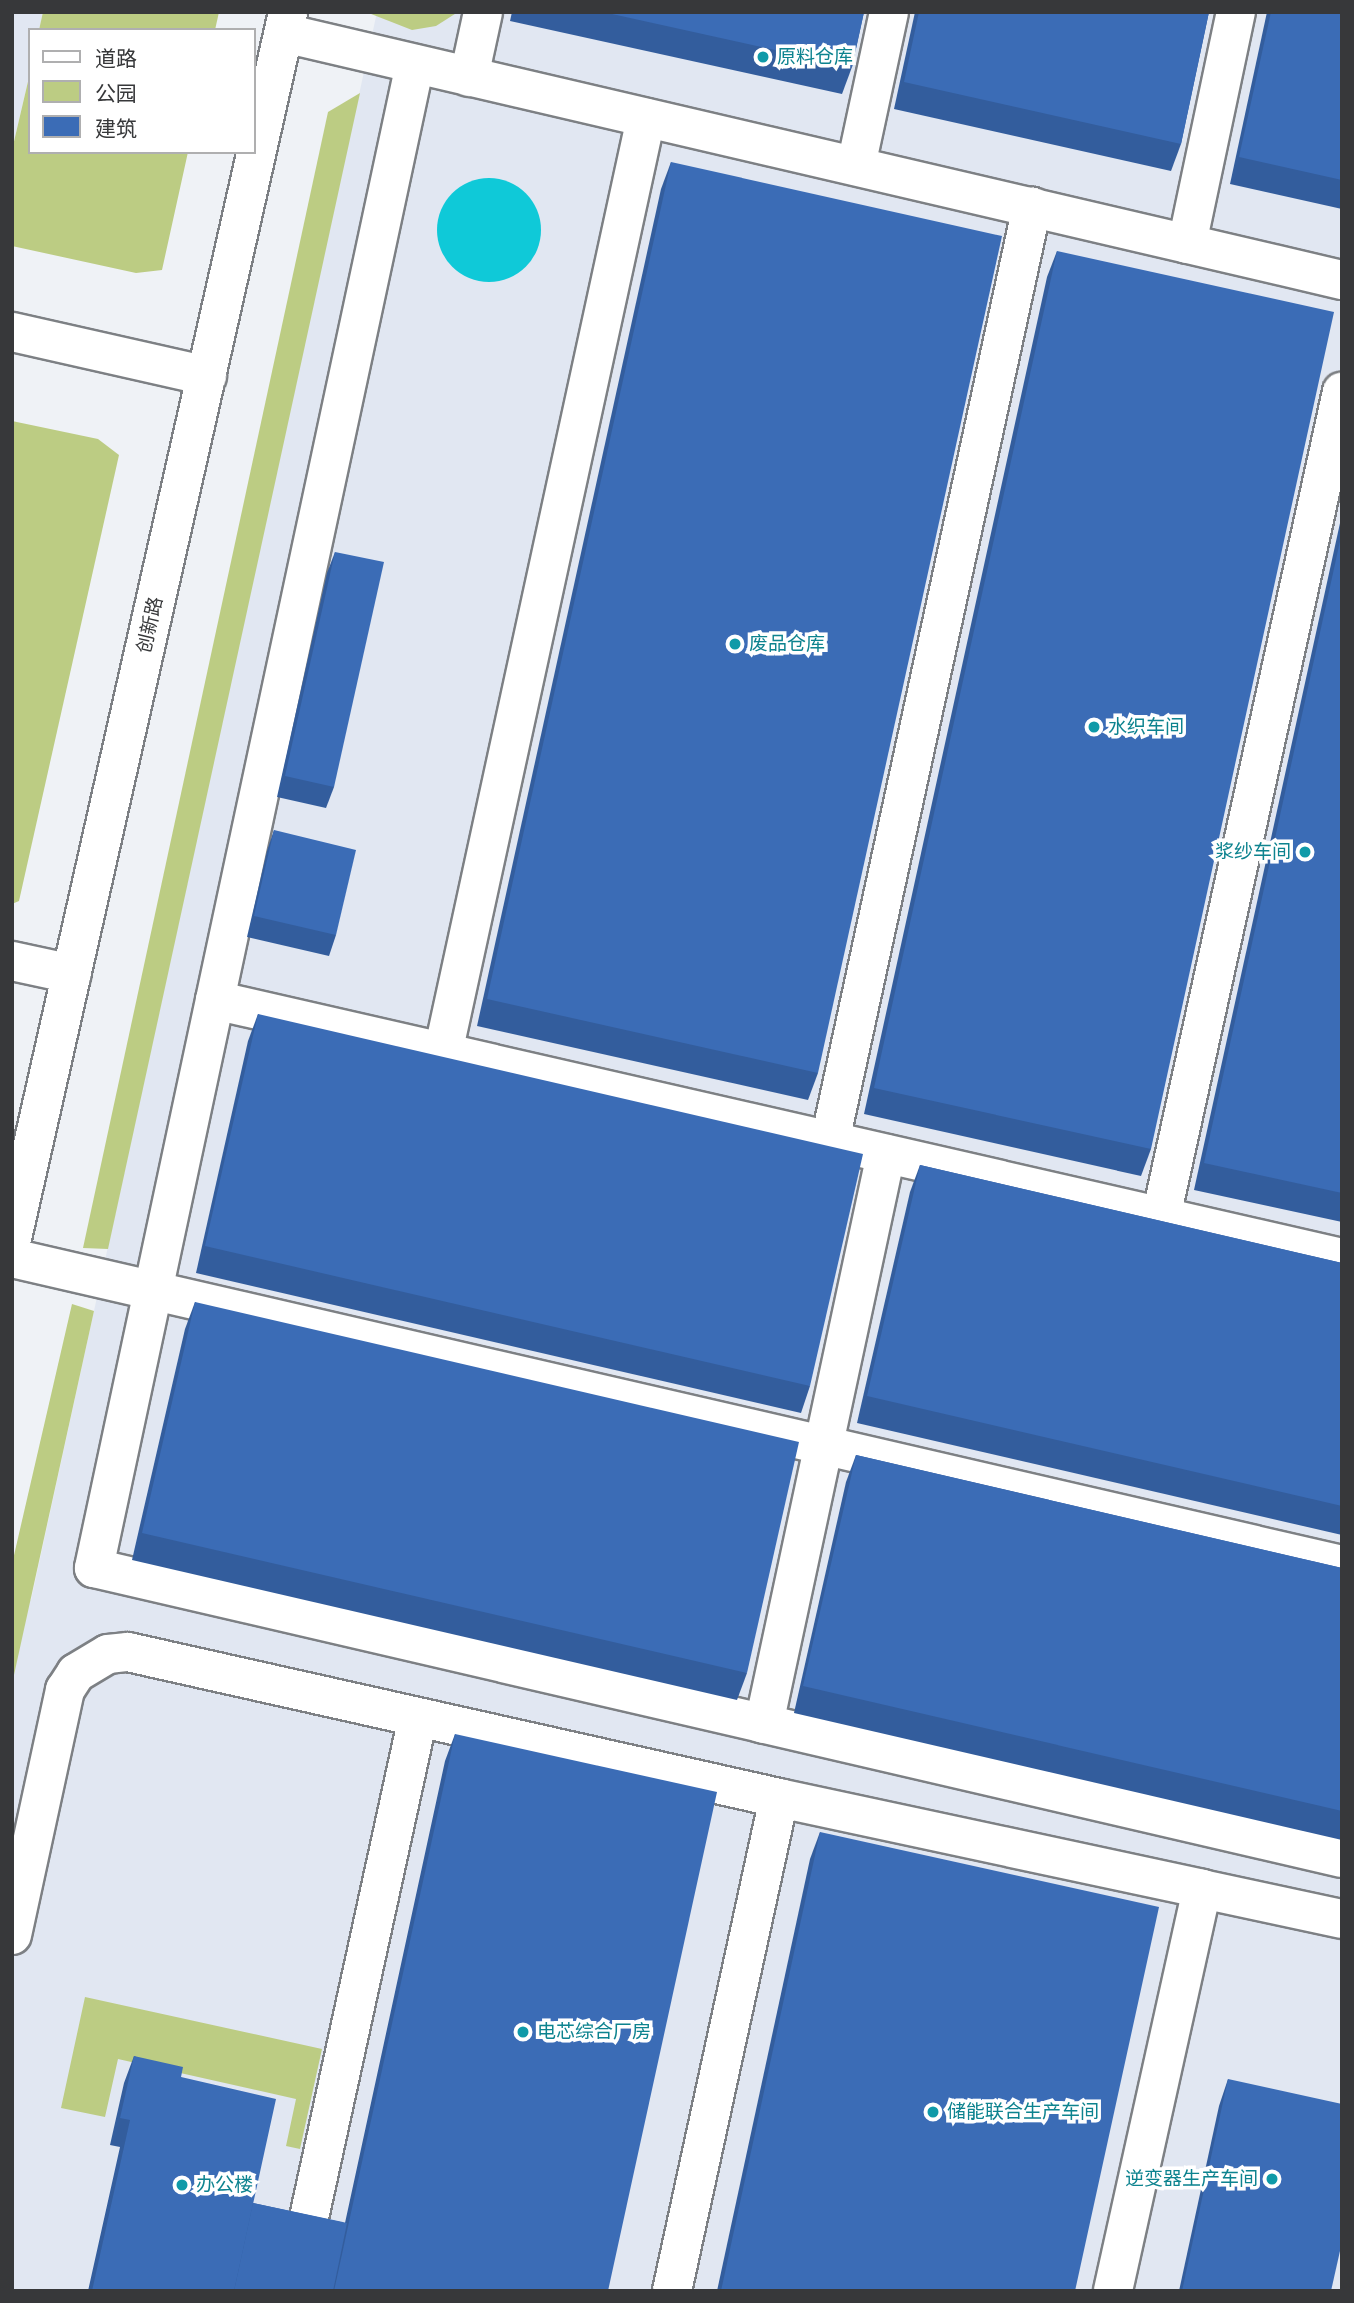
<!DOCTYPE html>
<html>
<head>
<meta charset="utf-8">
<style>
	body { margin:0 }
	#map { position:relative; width:1354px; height:2303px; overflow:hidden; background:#eff2f6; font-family:"PT Sans","Noto Sans SC",sans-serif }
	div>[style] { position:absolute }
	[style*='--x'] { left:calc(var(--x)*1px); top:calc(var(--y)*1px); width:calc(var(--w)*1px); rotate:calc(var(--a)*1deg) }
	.built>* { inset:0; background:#e1e7f2 }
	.green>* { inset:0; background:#bccc83 }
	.water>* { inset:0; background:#0fc9d8 }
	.round { border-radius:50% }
	.roads { filter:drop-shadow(2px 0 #7d8084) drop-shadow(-2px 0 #7d8084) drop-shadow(0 2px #7d8084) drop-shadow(0 -2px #7d8084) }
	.minor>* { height:38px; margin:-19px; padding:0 19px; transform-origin:19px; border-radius:19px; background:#fff }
	.major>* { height:38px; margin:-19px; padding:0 19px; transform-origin:19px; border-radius:19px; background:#fff }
	.wall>* { inset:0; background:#335d9d }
	.building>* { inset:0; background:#3b6cb6 }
	.dots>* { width:19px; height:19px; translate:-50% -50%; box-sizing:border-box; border:4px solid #fff; border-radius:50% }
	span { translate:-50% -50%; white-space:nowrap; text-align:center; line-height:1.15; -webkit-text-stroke:7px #fff; paint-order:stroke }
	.culture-label { font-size:19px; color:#0d838f }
	.left { translate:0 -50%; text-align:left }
	.right { translate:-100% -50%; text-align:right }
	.street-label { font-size:19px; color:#37383a }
	.frame { position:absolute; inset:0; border:14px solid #37383a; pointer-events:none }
	.legend { position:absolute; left:28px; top:28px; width:228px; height:126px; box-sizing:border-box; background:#fff; border:2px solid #afafb0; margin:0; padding:9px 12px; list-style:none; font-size:21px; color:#37383a }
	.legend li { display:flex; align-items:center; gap:14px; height:35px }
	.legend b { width:35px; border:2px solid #afafb0 }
</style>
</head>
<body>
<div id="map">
	<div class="built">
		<div style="clip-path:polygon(12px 12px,43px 12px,39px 30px,30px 30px,30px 73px,12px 150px)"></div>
		<div style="clip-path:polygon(377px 12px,1342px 12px,1342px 2291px,12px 2291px,12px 1596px,31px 1600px)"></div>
	</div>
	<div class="green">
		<div style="clip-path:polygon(43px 12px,219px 12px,215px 30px,39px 30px)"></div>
		<div style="clip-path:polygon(366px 12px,458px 12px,436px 26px,412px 30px)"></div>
		<div style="clip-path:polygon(30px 73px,30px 152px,188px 152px,162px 270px,136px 273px,12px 246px,12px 150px)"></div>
		<div style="clip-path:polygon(360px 93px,108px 1249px,83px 1248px,328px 112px)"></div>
		<div style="clip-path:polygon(12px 421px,98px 439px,119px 455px,19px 901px,12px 904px)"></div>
		<div style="clip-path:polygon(72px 1304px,94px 1311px,12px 1684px,12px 1564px)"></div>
		<div style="clip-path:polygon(85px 1997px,322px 2049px,300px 2149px,286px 2146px,296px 2099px,118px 2059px,105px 2117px,61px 2108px)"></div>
	</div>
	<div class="water">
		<div class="round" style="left:437px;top:178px;width:104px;height:104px"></div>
	</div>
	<div class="roads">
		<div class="minor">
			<div style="--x:284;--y:33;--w:1086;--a:13.14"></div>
			<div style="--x:469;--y:77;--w:66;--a:-77.8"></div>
			<div style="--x:856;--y:166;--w:157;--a:-77.9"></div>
			<div style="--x:1187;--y:244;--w:237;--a:-78.1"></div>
			<div style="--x:12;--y:332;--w:200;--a:12.7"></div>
			<div style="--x:12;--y:961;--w:61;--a:12.2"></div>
			<div style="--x:215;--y:1000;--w:957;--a:-77.94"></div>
			<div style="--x:443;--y:1053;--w:957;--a:-77.75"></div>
			<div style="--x:830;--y:1141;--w:956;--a:-77.8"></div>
			<div style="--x:1161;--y:1217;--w:845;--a:-77.63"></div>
			<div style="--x:12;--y:1258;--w:1365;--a:13"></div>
			<div style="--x:1342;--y:1258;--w:1156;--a:-167.11"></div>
			<div style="--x:215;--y:1000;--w:581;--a:102.03"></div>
			<div style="--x:94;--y:1568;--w:1281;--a:13.08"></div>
			<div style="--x:764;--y:1724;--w:583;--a:-77.92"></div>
			<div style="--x:779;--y:1798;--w:433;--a:12.1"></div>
			<div style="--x:1202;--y:1889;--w:412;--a:102.5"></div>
			<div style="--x:1202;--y:1889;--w:143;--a:12.1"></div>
			<div style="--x:12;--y:1935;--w:251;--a:-77.8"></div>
			<div style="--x:65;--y:1690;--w:20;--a:-57"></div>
			<div style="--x:76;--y:1673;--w:37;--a:-31"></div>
			<div style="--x:108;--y:1654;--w:20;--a:-6"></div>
			<div style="--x:128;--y:1652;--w:667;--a:12.64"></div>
			<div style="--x:779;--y:1798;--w:504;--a:102.25"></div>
			<div style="--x:293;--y:2291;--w:587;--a:-77.71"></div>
		</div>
		<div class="major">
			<div style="--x:12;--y:1238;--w:1257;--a:-77.31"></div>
		</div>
	</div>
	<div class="wall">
		<div style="clip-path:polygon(512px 12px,864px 12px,852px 67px,842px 94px,510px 21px)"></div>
		<div style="clip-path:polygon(915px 12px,1209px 12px,1181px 144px,1171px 171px,894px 109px)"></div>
		<div style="clip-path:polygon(1267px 12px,1342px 12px,1342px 209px,1230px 184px)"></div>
		<div style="clip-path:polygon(671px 162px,818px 1073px,808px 1100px,477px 1026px,661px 189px)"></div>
		<div style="clip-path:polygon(1057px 251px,1151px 1149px,1141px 1176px,864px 1114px,1047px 277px)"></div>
		<div style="clip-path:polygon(1342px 514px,1342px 1222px,1194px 1190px)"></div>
		<div style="clip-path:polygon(335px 552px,334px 787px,326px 808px,277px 797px,327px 573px)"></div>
		<div style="clip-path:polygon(274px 830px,336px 935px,329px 956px,247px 937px,267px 851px)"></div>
		<div style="clip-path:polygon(258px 1014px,810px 1386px,801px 1413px,196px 1273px,248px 1041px)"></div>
		<div style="clip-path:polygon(920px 1165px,1342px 1263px,1342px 1535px,857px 1423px,910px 1192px)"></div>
		<div style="clip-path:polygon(195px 1302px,747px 1673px,737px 1700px,132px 1560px,185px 1329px)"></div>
		<div style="clip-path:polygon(856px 1455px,1342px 1568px,1342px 1840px,794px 1713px,846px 1482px)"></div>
		<div style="clip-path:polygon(455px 1734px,608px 2291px,88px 2291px,120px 2147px,110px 2145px,124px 2083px,134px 2056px,181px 2077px,253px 2203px,345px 2223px,445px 1761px)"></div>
		<div style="clip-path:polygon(820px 1832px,1075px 2291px,717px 2291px,810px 1859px)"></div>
		<div style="clip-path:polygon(1228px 2079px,1331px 2291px,1179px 2291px,1219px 2106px)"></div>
	</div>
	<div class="building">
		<div style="clip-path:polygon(603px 12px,864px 12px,852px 67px)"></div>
		<div style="clip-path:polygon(919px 12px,1209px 12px,1181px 144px,904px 82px)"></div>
		<div style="clip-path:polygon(1271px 12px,1342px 12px,1342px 180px,1239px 157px)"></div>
		<div style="clip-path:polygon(671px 162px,1002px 236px,818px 1073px,487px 999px)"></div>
		<div style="clip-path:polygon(1057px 251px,1334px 312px,1151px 1149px,874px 1088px)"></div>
		<div style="clip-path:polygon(1342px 532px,1342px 1193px,1204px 1163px)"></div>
		<div style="clip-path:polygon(335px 552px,384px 562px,334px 787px,285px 776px)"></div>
		<div style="clip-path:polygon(274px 830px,356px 850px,336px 935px,254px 916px)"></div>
		<div style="clip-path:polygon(258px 1014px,863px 1154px,810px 1386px,205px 1246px)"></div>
		<div style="clip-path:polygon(920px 1165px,1342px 1263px,1342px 1506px,867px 1396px)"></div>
		<div style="clip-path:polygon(195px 1302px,799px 1442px,747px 1673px,142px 1533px)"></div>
		<div style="clip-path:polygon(856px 1455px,1342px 1568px,1342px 1811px,803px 1686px)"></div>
		<div style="clip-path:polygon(455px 1734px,717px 1792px,608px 2291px,334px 2291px)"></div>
		<div style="clip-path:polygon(820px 1832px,1159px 1907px,1075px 2291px,721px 2291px)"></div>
		<div style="clip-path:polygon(134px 2056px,183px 2067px,181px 2077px,276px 2099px,234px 2291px,92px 2291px,130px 2120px,120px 2118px)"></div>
		<div style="clip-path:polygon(1228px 2079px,1342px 2104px,1342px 2242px,1331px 2291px,1182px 2291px)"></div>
		<div style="clip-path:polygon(253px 2203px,347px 2223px,333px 2291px,234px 2291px)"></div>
	</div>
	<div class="dots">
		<div style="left:763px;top:57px;background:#0f9aa8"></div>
		<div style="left:735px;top:644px;background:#0f9aa8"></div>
		<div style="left:1094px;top:727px;background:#0f9aa8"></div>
		<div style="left:1305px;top:852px;background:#0f9aa8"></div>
		<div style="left:523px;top:2032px;background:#0f9aa8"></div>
		<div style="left:933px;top:2112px;background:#0f9aa8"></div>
		<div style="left:1272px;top:2179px;background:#0f9aa8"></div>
		<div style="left:182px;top:2185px;background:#0f9aa8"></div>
	</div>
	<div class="culture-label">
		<span class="left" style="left:777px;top:57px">原料仓库</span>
		<span class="left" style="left:749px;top:644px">废品仓库</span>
		<span class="left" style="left:1108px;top:727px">水织车间</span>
		<span class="right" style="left:1291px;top:852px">浆纱车间</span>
		<span class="left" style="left:537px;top:2032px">电芯综合厂房</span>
		<span class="left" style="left:947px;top:2112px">储能联合生产车间</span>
		<span class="right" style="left:1258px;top:2179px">逆变器生产车间</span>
		<span class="left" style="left:196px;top:2185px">办公楼</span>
	</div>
	<div class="street-label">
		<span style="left:150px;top:625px;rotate:-77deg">创新路</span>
	</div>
	<div class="frame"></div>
	<ul class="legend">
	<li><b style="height:9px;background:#fff"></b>道路</li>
	<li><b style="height:19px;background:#bccc83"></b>公园</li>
	<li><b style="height:19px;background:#3b6cb6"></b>建筑</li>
	</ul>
</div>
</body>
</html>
